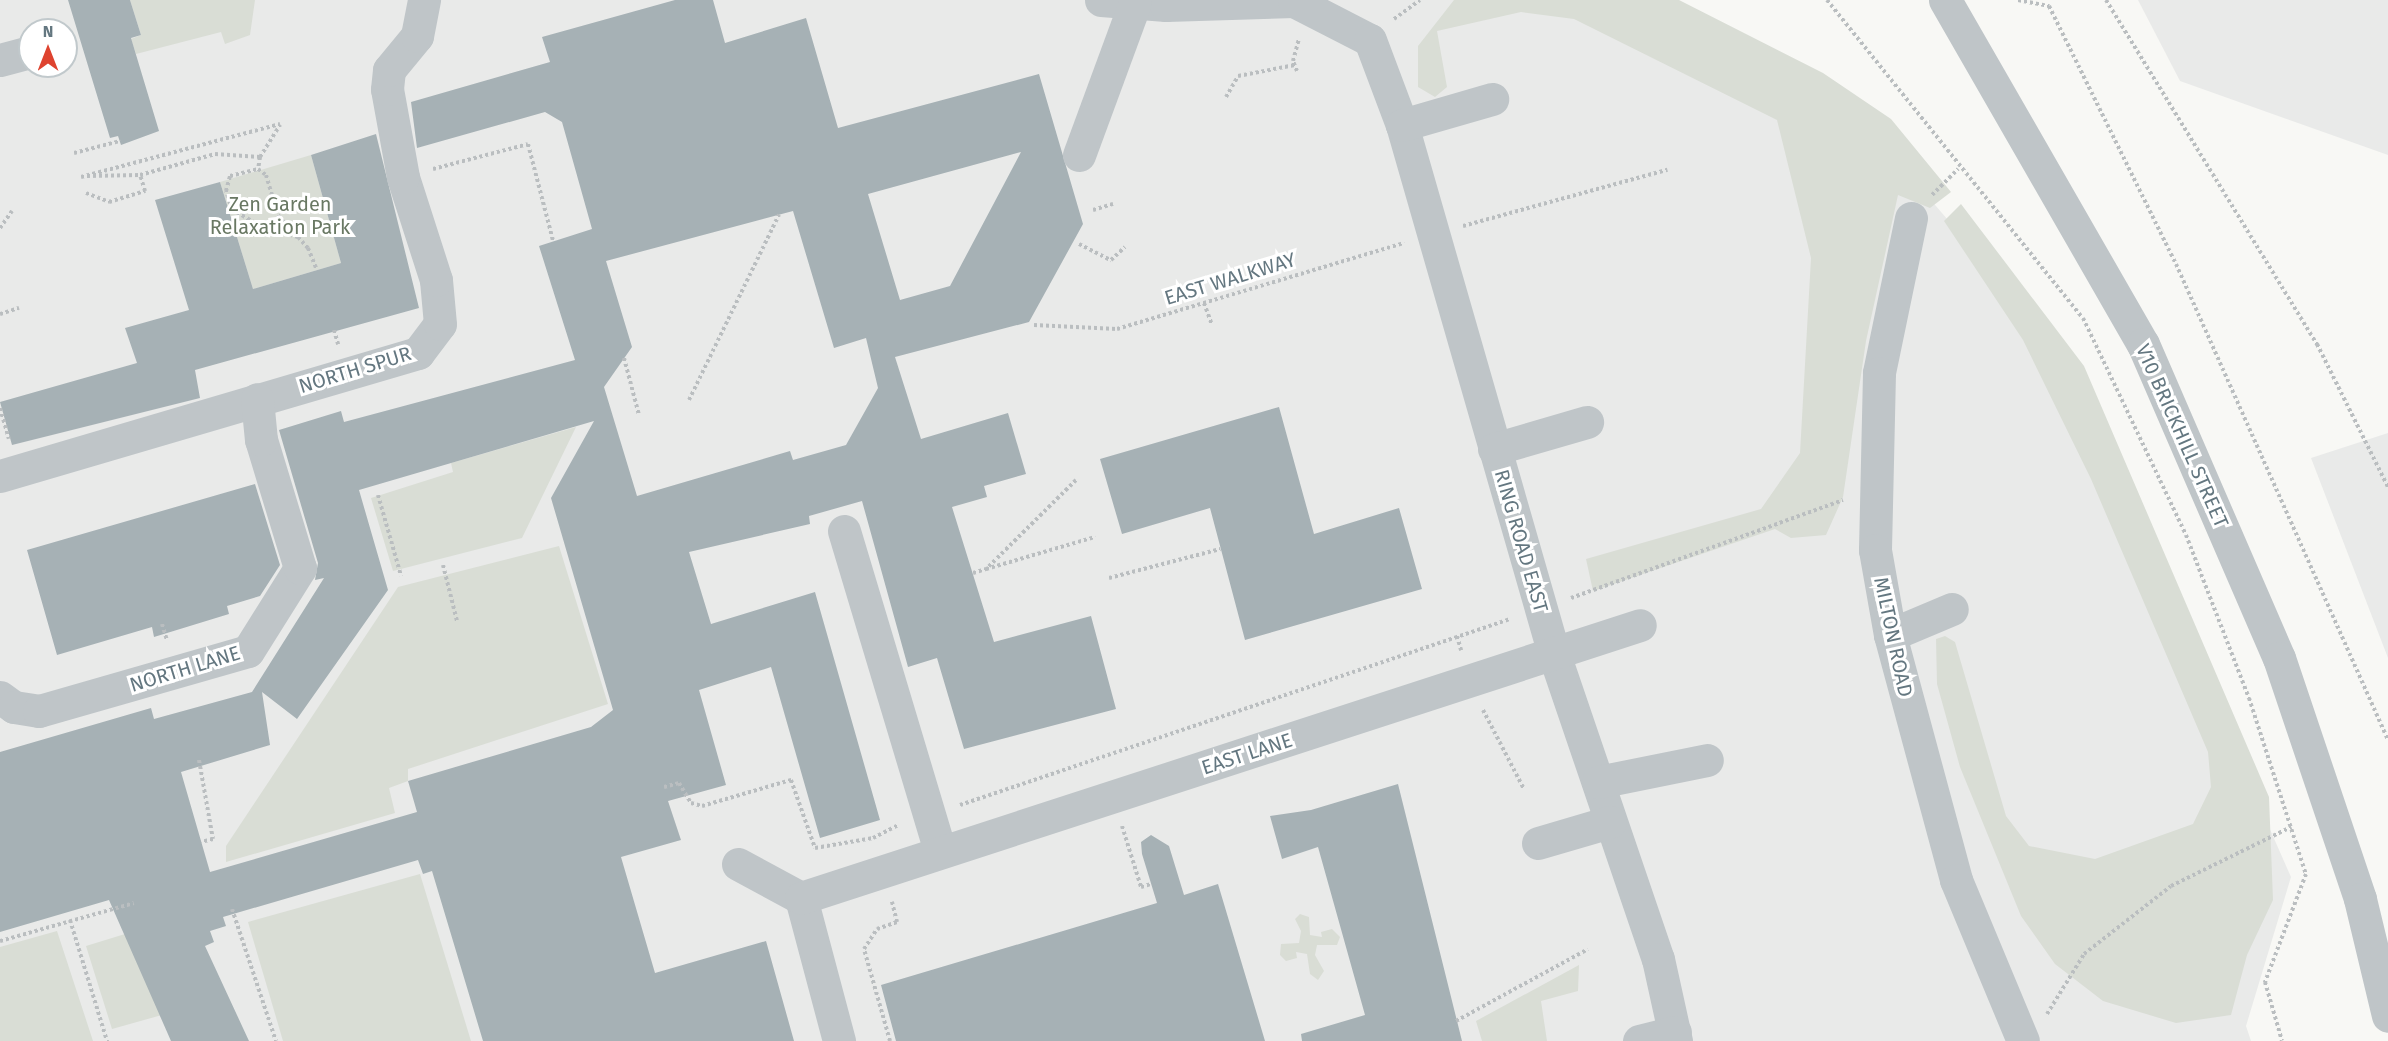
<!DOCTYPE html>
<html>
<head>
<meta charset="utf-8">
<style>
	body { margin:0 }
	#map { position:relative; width:2388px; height:1041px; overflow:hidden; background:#f8f8f5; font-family:"Fira Sans",sans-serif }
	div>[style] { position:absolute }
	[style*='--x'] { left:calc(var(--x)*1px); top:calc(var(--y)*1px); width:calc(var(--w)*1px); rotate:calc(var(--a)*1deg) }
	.built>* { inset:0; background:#e9eae9 }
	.green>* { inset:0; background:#d9ddd5 }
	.building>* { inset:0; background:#a6b1b5 }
	.path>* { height:4px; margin-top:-2px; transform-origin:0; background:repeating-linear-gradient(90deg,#babec0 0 3px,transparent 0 6px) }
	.minor>* { height:33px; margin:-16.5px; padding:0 16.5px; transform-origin:16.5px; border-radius:16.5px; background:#bfc5c8 }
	span { translate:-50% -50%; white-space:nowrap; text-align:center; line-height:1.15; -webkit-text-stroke:6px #fff; paint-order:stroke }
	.park-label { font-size:20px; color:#697863 }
	.street-label { font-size:20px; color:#647780 }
	.north { position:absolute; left:18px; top:18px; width:60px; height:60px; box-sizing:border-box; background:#fff; border:2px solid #c1c9cc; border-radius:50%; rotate:0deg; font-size:16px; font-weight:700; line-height:24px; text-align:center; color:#647780 }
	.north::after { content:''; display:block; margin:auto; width:21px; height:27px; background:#de432f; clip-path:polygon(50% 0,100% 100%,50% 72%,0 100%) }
</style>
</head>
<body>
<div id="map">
	<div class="built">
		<div style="clip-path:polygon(evenodd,0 0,1499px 0,1708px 33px,1862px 120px,2058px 348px,2291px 877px,2246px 1026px,2251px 1041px,0 1041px,0 0,30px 30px,66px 30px,66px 66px,30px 66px,30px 30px)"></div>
		<div style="clip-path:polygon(2138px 0,2388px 0,2388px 155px,2180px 81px)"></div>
		<div style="clip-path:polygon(2388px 433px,2388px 658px,2311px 458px)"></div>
	</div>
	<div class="green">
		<div style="clip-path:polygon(130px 0,255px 0,250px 35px,225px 44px,221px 32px,136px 54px,131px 39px,141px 35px)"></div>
		<div style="clip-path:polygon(1454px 0,1679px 0,1823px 73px,1891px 119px,1951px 192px,1930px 208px,1898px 195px,1866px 341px,1843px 497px,1826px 535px,1791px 538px,1775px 529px,1593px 591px,1586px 559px,1761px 509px,1800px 453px,1811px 258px,1777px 120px,1574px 19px,1521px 12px,1437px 31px,1447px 87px,1435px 97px,1418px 87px,1418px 46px)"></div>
		<div style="clip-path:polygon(311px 155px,341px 263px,253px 289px,220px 182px)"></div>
		<div style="clip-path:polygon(1961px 204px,2084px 366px,2269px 797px,2273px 900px,2247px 955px,2231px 1015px,2176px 1023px,2103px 1001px,2055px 964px,2021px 916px,1960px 767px,1937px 684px,1936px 639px,1945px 636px,1955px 642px,2006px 816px,2029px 846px,2095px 859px,2193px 824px,2211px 787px,2208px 752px,2091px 479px,2023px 340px,1944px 221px)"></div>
		<div style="clip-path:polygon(576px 427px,522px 538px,393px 571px,371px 498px,453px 472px,451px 463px)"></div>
		<div style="clip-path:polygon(559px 546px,608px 704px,408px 769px,408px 781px,389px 788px,395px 813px,226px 862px,226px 846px,398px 587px)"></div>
		<div style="clip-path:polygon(420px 874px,471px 1041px,283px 1041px,248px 922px)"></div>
		<div style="clip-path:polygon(1300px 914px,1309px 917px,1310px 935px,1322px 937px,1321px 932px,1332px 929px,1340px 937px,1337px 945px,1317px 945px,1315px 955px,1324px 971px,1318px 980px,1310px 974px,1307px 954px,1296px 952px,1297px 958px,1286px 961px,1280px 955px,1281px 944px,1299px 943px,1301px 931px,1295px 919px)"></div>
		<div style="clip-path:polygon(57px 931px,93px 1041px,0 1041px,0 947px)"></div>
		<div style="clip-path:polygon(125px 934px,169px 1013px,112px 1029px,86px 946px)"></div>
		<div style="clip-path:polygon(1579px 965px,1578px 991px,1541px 1001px,1547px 1041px,1482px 1041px,1476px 1021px)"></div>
	</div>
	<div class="building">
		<div style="clip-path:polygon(68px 0,130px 0,141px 35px,131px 38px,159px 131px,121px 145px,118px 136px,110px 138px)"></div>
		<div style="clip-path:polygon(evenodd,675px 0,713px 0,725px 43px,806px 18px,838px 128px,1039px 74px,1083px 224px,1029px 322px,895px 357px,921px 439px,1008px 413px,1026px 474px,984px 486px,987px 497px,952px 507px,994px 642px,1091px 616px,1116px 709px,964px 749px,937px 658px,908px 667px,862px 501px,809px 516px,810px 524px,689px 552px,711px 624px,815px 592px,880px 820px,820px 838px,771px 667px,699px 690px,726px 785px,668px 801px,681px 840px,621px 857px,655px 973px,766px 941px,794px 1041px,483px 1041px,432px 871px,423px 874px,418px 860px,223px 917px,226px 926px,210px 931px,214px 942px,205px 946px,249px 1041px,171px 1041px,109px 900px,0 932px,0 752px,151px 708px,154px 719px,252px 692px,324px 578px,315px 580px,318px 563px,279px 430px,341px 411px,344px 422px,575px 360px,539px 246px,592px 229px,562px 122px,545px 112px,417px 148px,411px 102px,550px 62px,542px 37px,675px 0,1021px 152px,950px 286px,900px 300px,868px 194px,1021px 152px,675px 0,793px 211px,834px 348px,866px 338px,878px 388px,846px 445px,793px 460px,790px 451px,637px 496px,604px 387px,632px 347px,606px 261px,793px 211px,675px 0,594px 421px,551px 498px,613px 710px,591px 727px,408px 781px,417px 812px,210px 872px,181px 772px,270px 745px,262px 692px,297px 719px,388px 590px,359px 490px,594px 421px)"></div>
		<div style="clip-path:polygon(376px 134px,419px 308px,195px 370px,200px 398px,12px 445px,0 402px,137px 363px,125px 328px,189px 310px,155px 200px,220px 182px,253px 289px,341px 263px,311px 155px)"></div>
		<div style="clip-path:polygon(1279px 407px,1314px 534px,1399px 508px,1422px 589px,1245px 640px,1210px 508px,1122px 534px,1100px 459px)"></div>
		<div style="clip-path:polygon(255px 484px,280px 565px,260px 596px,227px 606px,229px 614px,154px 637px,152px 627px,57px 655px,27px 550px)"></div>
		<div style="clip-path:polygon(1398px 784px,1462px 1041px,1302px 1041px,1301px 1034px,1365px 1015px,1318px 847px,1282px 859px,1270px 816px,1311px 810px)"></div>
		<div style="clip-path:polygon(1151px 835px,1169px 846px,1184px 895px,1218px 884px,1265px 1041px,896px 1041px,881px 985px,1157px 903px,1142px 854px,1141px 842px)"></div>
	</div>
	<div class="path">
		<div style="--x:1827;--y:0;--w:408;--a:51.2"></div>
		<div style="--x:2083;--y:318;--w:240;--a:64.6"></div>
		<div style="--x:2186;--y:535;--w:175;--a:68.9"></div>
		<div style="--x:2249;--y:698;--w:185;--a:72.1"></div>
		<div style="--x:2306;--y:874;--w:116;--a:110.8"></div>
		<div style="--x:2265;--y:982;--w:61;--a:73.9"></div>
		<div style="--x:2018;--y:0;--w:32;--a:11"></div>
		<div style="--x:2049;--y:6;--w:288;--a:63.8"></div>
		<div style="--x:2176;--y:264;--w:521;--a:65.99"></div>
		<div style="--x:2106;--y:0;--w:404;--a:58.5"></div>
		<div style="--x:2317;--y:344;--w:160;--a:63.6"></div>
		<div style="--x:1394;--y:19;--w:32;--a:-36"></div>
		<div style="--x:1297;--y:71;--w:11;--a:-112"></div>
		<div style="--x:1293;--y:61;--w:23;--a:-75"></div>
		<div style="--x:1226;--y:97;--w:24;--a:-60"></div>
		<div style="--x:1238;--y:76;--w:58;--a:-10.9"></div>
		<div style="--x:74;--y:153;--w:48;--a:-14.6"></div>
		<div style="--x:260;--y:157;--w:38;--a:-58"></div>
		<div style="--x:433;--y:169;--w:98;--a:-14.7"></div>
		<div style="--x:528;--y:144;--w:100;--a:75.5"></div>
		<div style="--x:87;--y:176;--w:53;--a:-1.1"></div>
		<div style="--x:81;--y:177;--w:206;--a:-14.9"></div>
		<div style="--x:86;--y:193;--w:25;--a:21"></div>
		<div style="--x:109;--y:202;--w:38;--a:-17"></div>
		<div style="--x:145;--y:191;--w:17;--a:-107"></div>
		<div style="--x:140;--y:175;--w:78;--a:-15.6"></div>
		<div style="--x:215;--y:154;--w:45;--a:3.8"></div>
		<div style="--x:260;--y:157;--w:12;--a:99"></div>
		<div style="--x:1932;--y:195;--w:37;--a:-45"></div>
		<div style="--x:1093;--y:210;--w:21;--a:-17"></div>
		<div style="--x:1463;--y:226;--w:212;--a:-15.4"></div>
		<div style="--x:0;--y:228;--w:21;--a:-55"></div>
		<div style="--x:298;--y:237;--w:40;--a:-164"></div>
		<div style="--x:260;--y:226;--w:33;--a:-149"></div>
		<div style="--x:232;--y:209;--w:19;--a:-108"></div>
		<div style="--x:226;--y:191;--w:16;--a:-75"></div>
		<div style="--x:230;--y:176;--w:29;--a:-14"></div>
		<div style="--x:258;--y:169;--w:10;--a:37"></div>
		<div style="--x:266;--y:175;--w:42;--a:73.3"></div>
		<div style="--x:278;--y:215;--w:6;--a:51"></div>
		<div style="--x:282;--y:220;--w:23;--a:47"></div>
		<div style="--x:298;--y:237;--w:15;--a:48"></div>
		<div style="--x:308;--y:248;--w:24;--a:68"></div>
		<div style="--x:1079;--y:244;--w:36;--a:27"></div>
		<div style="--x:1111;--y:260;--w:19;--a:-43"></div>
		<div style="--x:1204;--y:303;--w:23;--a:70"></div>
		<div style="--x:0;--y:314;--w:20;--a:-18"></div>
		<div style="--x:1034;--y:325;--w:83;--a:2.8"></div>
		<div style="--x:1117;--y:329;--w:300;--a:-16.7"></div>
		<div style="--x:334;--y:330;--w:15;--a:74"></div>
		<div style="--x:624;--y:358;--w:59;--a:75.3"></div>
		<div style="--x:689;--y:400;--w:206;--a:-64.1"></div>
		<div style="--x:0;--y:408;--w:32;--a:74"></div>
		<div style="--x:1076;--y:480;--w:127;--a:135.3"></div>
		<div style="--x:986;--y:569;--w:114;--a:-16.4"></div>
		<div style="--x:378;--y:495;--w:84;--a:74.1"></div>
		<div style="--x:443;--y:565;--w:58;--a:76"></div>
		<div style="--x:973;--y:573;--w:14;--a:-17"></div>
		<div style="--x:1109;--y:578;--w:115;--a:-14.6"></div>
		<div style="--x:1571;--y:598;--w:289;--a:-19.8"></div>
		<div style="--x:162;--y:624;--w:17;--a:73"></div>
		<div style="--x:1457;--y:636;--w:15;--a:74"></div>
		<div style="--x:1483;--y:710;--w:89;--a:62.6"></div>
		<div style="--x:199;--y:760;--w:80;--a:80"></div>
		<div style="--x:213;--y:839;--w:12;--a:166"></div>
		<div style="--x:664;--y:787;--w:16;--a:-15"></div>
		<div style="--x:679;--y:783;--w:23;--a:59"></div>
		<div style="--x:691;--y:803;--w:11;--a:15"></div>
		<div style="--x:702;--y:806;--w:93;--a:-16.3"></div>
		<div style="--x:791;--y:780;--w:72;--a:70.6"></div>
		<div style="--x:815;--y:848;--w:59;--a:-9.8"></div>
		<div style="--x:873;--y:838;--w:29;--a:-27"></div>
		<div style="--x:960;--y:805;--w:581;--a:-18.68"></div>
		<div style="--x:1122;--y:826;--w:64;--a:72.7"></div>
		<div style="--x:1141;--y:887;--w:10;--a:-17"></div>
		<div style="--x:232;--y:909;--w:139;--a:71.6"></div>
		<div style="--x:70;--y:920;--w:127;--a:73"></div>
		<div style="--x:0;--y:941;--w:139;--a:-15.8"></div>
		<div style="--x:2047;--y:1014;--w:70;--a:-58.3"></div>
		<div style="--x:2084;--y:954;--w:110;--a:-38"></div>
		<div style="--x:2171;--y:886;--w:134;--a:-26.2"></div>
		<div style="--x:1456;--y:1021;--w:150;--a:-28.6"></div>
		<div style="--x:890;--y:1041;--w:96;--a:-105.8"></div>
		<div style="--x:864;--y:949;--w:24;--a:-57"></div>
		<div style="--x:877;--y:929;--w:21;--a:-19"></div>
		<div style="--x:897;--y:922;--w:21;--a:-104"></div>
	</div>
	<div class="minor">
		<div style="--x:1101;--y:0;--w:65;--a:4.4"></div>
		<div style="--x:1166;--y:5;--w:128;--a:-1.8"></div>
		<div style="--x:1294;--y:1;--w:85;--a:27.2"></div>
		<div style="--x:1370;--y:40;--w:91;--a:69.4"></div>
		<div style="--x:1402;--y:125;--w:550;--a:73.97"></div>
		<div style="--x:1554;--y:654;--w:322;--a:71.2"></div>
		<div style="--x:1658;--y:959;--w:84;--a:77.6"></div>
		<div style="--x:1945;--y:0;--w:397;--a:60.1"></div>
		<div style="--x:2143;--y:344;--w:342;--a:66.6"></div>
		<div style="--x:2279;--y:658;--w:254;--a:71.4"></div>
		<div style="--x:2360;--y:899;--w:120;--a:76.5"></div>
		<div style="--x:0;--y:60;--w:31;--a:-15"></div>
		<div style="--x:1402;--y:125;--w:94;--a:-16.1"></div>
		<div style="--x:1079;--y:155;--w:162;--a:-69.8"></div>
		<div style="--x:1911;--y:218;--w:158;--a:101.7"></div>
		<div style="--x:1879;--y:373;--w:177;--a:91.3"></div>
		<div style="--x:1875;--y:550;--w:86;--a:80"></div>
		<div style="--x:1890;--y:635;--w:254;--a:74.9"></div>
		<div style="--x:1956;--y:880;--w:174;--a:67.4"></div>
		<div style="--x:1494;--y:449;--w:97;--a:-16.2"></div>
		<div style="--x:0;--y:476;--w:436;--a:-16.4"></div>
		<div style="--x:418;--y:353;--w:36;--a:-53"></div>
		<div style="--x:440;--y:324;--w:44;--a:-95.2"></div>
		<div style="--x:436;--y:280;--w:108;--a:-107.8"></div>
		<div style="--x:403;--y:177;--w:89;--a:-100.3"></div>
		<div style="--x:387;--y:89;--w:19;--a:-84"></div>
		<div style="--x:389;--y:70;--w:44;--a:-50.5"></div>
		<div style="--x:417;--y:36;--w:37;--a:-79"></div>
		<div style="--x:844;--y:531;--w:334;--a:73.3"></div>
		<div style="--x:1890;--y:635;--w:67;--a:-22.8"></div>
		<div style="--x:0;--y:697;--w:17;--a:36"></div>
		<div style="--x:14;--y:707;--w:25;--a:9"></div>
		<div style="--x:39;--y:711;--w:217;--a:-16"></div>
		<div style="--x:248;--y:651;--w:98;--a:-57.9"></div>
		<div style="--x:300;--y:568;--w:134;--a:-106.9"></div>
		<div style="--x:261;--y:440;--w:41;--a:-95.6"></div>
		<div style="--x:1598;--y:782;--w:111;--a:-11.4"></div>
		<div style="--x:1538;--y:843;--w:75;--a:-16.3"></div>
		<div style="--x:738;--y:864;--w:72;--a:28.4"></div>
		<div style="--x:801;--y:898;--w:148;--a:75.1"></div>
		<div style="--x:801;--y:898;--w:882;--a:-18.02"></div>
		<div style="--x:1639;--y:1041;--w:37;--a:-14"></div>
	</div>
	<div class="park-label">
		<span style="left:280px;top:216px">Zen Garden<br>Relaxation Park</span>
	</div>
	<div class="street-label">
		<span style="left:1230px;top:279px;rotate:-17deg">EAST WALKWAY</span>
		<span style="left:355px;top:370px;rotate:-17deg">NORTH SPUR</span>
		<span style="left:2182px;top:436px;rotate:66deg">V10 BRICKHILL STREET</span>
		<span style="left:1521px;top:541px;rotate:74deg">RING ROAD EAST</span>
		<span style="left:1893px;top:637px;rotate:78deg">MILTON ROAD</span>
		<span style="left:185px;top:669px;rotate:-17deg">NORTH LANE</span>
		<span style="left:1247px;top:754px;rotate:-18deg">EAST LANE</span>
	</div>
	<div class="north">N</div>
</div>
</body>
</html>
